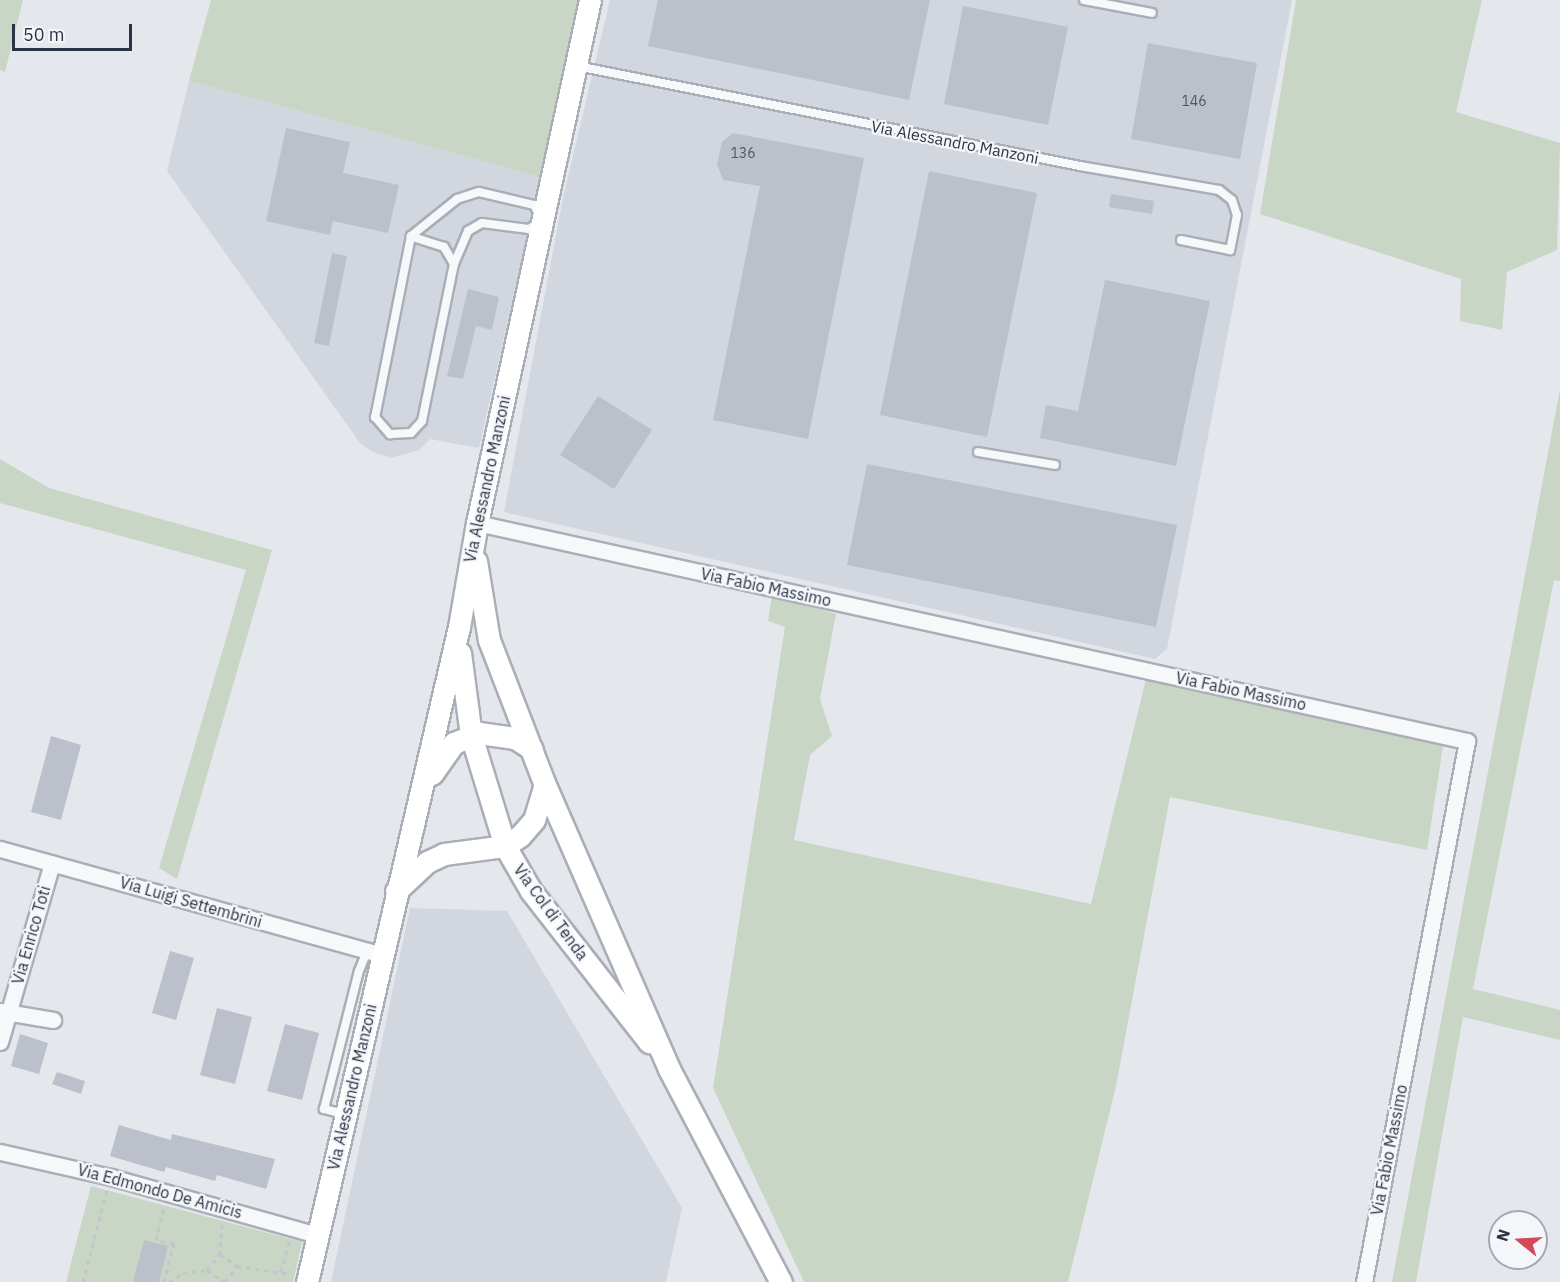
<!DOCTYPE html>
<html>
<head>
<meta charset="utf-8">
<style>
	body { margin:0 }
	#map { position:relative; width:1560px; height:1282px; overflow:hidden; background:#e4e7ec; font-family:"IBM Plex Sans",sans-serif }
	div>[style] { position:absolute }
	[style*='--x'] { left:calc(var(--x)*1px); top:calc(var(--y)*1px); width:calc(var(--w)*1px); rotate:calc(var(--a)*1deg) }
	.built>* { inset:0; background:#d2d6de }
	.green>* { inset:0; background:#c9d6c5 }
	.building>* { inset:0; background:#bbc0ca }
	.path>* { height:3px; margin-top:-1.5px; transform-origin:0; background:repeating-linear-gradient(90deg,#c2c5cb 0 4.5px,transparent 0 9px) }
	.roads { filter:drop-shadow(2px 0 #a9aeb7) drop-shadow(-2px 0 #a9aeb7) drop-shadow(0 2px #a9aeb7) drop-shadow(0 -2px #a9aeb7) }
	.lane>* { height:8px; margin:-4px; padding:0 4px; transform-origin:4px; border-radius:4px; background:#f7f8fa }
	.street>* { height:15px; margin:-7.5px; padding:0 7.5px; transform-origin:7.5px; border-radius:7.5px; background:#f7f8fa }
	.secondary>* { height:21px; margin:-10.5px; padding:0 10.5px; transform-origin:10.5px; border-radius:10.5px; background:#fff }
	span { translate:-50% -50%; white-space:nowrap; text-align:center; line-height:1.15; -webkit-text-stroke:4.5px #f4f6f9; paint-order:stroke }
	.number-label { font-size:14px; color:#4f5766 }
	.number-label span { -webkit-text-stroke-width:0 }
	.street-label { font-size:16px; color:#2b3445 }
	.north { position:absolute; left:1488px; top:1210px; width:60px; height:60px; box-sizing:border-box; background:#f4f6f9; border:2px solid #a4a8b1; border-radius:50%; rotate:288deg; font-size:16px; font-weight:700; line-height:24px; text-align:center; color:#2b3445 }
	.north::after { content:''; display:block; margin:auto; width:21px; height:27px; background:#d1495b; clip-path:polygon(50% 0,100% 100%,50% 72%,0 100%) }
	.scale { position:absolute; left:12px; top:24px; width:120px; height:27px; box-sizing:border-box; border:3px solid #2b3445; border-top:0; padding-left:8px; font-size:18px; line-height:21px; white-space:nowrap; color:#2b3445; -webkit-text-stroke:4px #f4f6f9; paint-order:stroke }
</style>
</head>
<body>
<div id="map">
	<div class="built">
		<div style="clip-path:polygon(610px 0,1292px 0,1167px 649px,1155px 659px,504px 512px,563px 198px)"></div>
		<div style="clip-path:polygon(189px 81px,540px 177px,479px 448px,430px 439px,419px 450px,391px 458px,373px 452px,360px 443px,167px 171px)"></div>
		<div style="clip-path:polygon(410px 908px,507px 911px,682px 1208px,666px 1282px,331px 1282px)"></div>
	</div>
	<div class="green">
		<div style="clip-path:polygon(0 0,23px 0,5px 72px,0 70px)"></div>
		<div style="clip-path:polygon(211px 0,581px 0,540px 177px,189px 81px)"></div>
		<div style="clip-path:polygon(1296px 0,1482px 0,1456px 112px,1560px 143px,1557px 250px,1507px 272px,1502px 330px,1460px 321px,1461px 279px,1260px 214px)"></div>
		<div style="clip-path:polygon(1560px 389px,1560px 581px,1554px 580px,1473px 989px,1560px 1010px,1560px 1040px,1463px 1017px,1416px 1282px,1392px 1282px)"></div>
		<div style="clip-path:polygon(0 459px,49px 488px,272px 550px,177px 879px,159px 868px,246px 570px,0 503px)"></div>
		<div style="clip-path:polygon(772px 596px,836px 614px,820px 699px,832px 736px,810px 755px,794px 840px,1091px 904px,1146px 679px,1443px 746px,1427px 850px,1170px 797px,1116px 1086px,1068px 1282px,804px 1282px,713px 1088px,785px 627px,768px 621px)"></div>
		<div style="clip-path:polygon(91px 1186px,302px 1242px,293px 1282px,66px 1282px)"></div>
	</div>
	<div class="building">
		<div style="clip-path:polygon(658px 0,930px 0,909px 100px,648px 46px)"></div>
		<div style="clip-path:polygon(963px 6px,1068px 27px,1048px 125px,944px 104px)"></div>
		<div style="clip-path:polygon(1148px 43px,1257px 63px,1240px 159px,1131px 139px)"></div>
		<div style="clip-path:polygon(286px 128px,350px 142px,343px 173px,399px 185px,388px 233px,333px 221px,330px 235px,266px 221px)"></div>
		<div style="clip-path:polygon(733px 133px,864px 158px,808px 439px,713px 420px,760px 186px,723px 180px,717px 164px,722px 142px)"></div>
		<div style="clip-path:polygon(929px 171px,1037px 193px,987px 437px,880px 415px)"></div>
		<div style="clip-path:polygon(1111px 194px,1154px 201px,1152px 214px,1109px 207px)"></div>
		<div style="clip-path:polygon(332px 253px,347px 256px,329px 346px,314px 343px)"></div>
		<div style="clip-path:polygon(1105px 280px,1210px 301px,1176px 466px,1040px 438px,1046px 405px,1078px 411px)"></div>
		<div style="clip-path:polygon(468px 289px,499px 297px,492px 330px,476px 326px,463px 379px,447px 376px)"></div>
		<div style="clip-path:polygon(598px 396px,652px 430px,614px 489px,560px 455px)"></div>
		<div style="clip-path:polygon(867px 464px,1177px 525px,1156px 627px,847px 565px)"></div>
		<div style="clip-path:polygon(51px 736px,81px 745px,61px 820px,31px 812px)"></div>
		<div style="clip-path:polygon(170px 951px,194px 958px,176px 1020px,152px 1013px)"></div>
		<div style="clip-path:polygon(217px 1008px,252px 1017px,235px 1084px,200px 1075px)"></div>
		<div style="clip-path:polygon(285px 1024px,319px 1033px,302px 1100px,267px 1091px)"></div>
		<div style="clip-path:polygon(20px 1034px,48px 1043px,39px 1074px,11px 1066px)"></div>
		<div style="clip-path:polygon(57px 1072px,85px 1081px,81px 1094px,52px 1084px)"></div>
		<div style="clip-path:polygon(119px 1125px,171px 1140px,172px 1134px,275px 1159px,266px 1189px,217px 1175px,215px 1181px,166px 1167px,164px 1172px,110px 1156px)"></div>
		<div style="clip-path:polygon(144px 1240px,168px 1246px,159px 1282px,133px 1282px)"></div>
	</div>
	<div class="path">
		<div style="--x:222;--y:1224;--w:30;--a:94"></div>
		<div style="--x:220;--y:1254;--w:21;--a:35"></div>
		<div style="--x:237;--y:1266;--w:54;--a:8.6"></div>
		<div style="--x:207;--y:1270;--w:21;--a:35"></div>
		<div style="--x:281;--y:1272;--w:31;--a:-75"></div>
		<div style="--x:83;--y:1282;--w:95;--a:-75.4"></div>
		<div style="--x:164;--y:1282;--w:40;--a:-75.6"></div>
		<div style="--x:174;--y:1243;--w:18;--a:-171"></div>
		<div style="--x:156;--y:1240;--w:33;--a:-76"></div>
		<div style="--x:169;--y:1282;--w:17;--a:-33"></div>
		<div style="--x:183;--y:1273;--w:24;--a:-7"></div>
		<div style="--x:207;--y:1270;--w:21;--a:-51"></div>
		<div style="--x:225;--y:1282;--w:20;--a:-53"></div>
	</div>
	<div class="roads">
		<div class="lane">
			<div style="--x:1084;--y:0;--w:69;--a:10.8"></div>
			<div style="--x:577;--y:66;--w:513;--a:11.24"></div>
			<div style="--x:1080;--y:166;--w:141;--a:9.8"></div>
			<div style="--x:1219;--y:190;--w:16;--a:38"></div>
			<div style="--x:1232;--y:200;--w:16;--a:72"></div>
			<div style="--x:1237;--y:215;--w:36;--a:101"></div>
			<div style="--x:1230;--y:250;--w:50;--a:-168.5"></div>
			<div style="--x:411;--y:236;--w:59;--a:-38.8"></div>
			<div style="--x:457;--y:199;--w:23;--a:-18"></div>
			<div style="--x:479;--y:192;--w:57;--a:13.3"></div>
			<div style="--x:534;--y:205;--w:10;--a:61"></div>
			<div style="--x:454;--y:264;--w:20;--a:-120"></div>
			<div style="--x:444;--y:247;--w:35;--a:-162"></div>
			<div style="--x:411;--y:236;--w:185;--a:101.2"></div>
			<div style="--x:375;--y:417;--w:23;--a:49"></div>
			<div style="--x:390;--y:434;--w:21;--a:-3"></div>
			<div style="--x:411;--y:433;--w:16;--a:-47"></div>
			<div style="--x:422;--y:421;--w:160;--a:-78.5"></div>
			<div style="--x:454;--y:264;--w:36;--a:-67"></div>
			<div style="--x:468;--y:231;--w:16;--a:-30"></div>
			<div style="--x:482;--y:223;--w:47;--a:7.3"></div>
			<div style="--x:529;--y:229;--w:11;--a:-34"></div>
			<div style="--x:978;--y:452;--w:78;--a:9.6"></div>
			<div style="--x:344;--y:1114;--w:21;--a:-166"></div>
			<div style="--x:324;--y:1109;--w:142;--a:-75.8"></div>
			<div style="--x:359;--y:971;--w:22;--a:-68"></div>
		</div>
		<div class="street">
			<div style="--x:477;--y:523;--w:1014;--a:12.42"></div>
			<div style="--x:1467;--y:741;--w:551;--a:100.78"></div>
			<div style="--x:0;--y:849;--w:396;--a:15.5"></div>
			<div style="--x:0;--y:1011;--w:54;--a:9.6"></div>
			<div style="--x:0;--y:1042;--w:186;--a:-73.8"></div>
			<div style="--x:0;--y:1152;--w:114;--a:12.7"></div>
			<div style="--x:111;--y:1177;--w:215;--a:15.7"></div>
		</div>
		<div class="secondary">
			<div style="--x:476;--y:561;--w:80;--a:80.7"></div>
			<div style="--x:489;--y:640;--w:155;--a:68.9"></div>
			<div style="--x:545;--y:785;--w:310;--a:66.4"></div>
			<div style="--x:669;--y:1069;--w:241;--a:62.3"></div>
			<div style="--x:460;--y:653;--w:83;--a:82.4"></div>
			<div style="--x:471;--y:735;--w:116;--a:73"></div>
			<div style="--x:505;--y:846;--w:52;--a:60"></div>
			<div style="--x:531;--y:891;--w:192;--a:52"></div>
			<div style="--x:432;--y:774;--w:38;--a:-55"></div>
			<div style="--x:454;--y:743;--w:27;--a:-22"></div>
			<div style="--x:479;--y:733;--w:36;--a:8"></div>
			<div style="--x:515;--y:738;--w:20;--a:33"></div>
			<div style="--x:396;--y:891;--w:42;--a:-43.1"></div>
			<div style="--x:427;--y:862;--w:19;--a:-25"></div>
			<div style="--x:444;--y:854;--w:62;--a:-7.5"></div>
			<div style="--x:505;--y:846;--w:18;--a:-34"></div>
			<div style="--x:520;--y:836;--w:21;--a:-49"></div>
			<div style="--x:534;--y:820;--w:37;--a:-73"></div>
			<div style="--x:307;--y:1282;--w:672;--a:-76.94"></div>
			<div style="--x:459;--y:627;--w:106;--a:-80.2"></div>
			<div style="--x:477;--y:523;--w:535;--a:-77.81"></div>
		</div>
	</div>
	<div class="number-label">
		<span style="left:1194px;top:101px">146</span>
		<span style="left:743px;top:153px">136</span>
	</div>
	<div class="street-label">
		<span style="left:955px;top:142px;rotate:11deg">Via Alessandro Manzoni</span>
		<span style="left:487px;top:479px;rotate:-78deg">Via Alessandro Manzoni</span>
		<span style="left:766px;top:587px;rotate:12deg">Via Fabio Massimo</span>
		<span style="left:1241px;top:691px;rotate:12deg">Via Fabio Massimo</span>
		<span style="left:191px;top:902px;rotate:16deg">Via Luigi Settembrini</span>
		<span style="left:551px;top:912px;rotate:54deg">Via Col di Tenda</span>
		<span style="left:31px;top:935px;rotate:-74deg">Via Enrico Toti</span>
		<span style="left:352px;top:1087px;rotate:-77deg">Via Alessandro Manzoni</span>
		<span style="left:1389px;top:1150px;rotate:-79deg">Via Fabio Massimo</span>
		<span style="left:160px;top:1191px;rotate:15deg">Via Edmondo De Amicis</span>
	</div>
	<div class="north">N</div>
	<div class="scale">50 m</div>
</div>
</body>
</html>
